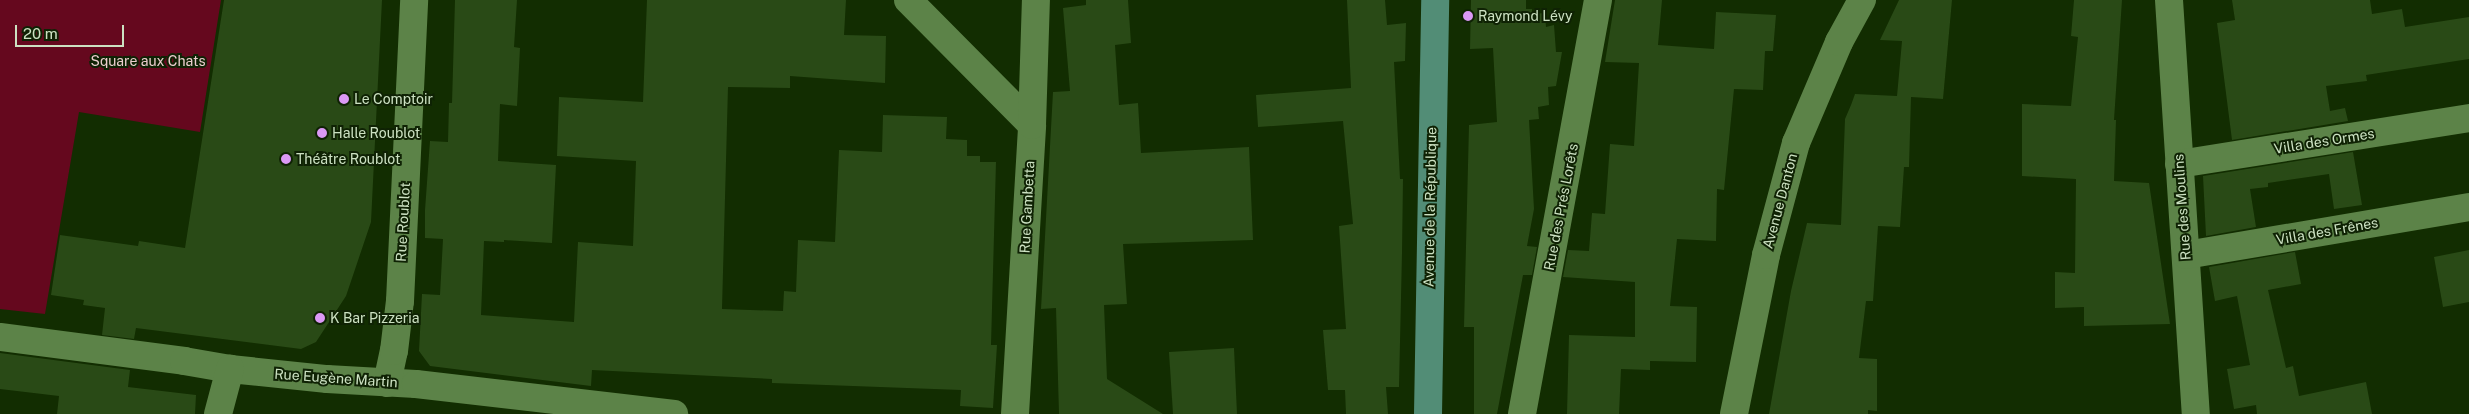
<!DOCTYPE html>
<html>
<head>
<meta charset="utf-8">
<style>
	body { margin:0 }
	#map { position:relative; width:2469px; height:414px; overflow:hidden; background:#122d01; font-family:"Public Sans",sans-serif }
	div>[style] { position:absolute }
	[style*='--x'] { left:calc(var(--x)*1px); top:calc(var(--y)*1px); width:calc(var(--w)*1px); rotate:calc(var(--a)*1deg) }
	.green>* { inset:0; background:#65081e }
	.building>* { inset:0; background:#294a16 }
	.minor>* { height:28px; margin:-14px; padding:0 14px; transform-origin:14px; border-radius:14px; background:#5c8348 }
	.major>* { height:28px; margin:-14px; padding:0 14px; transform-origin:14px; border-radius:14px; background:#528d76 }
	.dots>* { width:14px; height:14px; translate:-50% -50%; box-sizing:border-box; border:2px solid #0f2204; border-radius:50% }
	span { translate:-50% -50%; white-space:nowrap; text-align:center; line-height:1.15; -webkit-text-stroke:4px #0f2204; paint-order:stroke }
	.poi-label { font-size:14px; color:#cce1c2 }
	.left { translate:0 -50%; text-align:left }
	.park-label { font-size:14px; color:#edcecf }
	.street-label { font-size:14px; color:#cce1c2 }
	.scale { position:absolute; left:15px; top:25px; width:109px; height:22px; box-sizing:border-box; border:2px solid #cce1c2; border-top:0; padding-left:6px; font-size:15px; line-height:18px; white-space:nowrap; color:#cce1c2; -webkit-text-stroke:4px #0f2204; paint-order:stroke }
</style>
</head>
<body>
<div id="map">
	<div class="green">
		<div style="clip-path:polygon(0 0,221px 0,200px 132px,79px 112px,45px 314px,0 309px)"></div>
	</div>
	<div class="building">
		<div style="clip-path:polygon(224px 0,382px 0,371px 222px,346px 296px,316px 342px,301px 349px,136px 328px,134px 339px,102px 335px,105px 308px,83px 305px,84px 300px,51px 295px,60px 235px,138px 246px,139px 241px,185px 248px)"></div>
		<div style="clip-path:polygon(455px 0,517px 0,514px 47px,520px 48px,517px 106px,500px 104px,498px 161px,556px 165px,552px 243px,504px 240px,504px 242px,484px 241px,481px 315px,574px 322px,578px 242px,633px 246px,636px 161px,557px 156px,559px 97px,643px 102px,647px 0,846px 0,844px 35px,886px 36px,885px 83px,790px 76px,790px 88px,728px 87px,722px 309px,783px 311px,784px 291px,796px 292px,798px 240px,835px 242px,839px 150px,882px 152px,883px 115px,947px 117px,946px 139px,967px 140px,967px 156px,980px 156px,980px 162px,996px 162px,991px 345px,997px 345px,993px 408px,960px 406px,961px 390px,772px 383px,772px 379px,592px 370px,591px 386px,430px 366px,419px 351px,422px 294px,440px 295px,443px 239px,425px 238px,425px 210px,430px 141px,448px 142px,449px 103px,452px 103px)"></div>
		<div style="clip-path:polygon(1086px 0,1128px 0,1131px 43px,1115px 45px,1119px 105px,1138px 103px,1141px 153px,1249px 147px,1253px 240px,1123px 244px,1127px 304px,1104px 305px,1107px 379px,1163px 414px,1059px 414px,1056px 308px,1041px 309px,1053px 92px,1070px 91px,1063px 8px,1086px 5px)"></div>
		<div style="clip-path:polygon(1347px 0,1385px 0,1387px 25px,1406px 23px,1405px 61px,1394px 62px,1400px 179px,1403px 179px,1402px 253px,1399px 387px,1386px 387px,1388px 414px,1346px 414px,1345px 390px,1328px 390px,1323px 330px,1346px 329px,1339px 226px,1353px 224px,1343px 121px,1258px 127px,1256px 95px,1351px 88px)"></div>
		<div style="clip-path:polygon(1471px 0,1526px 0,1526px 9px,1532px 9px,1532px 14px,1545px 13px,1546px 27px,1554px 25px,1556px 52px,1562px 52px,1556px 86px,1548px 87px,1549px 105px,1538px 107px,1539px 119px,1529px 120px,1534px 209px,1527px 246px,1537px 247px,1532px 275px,1523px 275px,1497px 414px,1474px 414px,1474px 327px,1464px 327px,1469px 125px,1497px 122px,1493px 48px,1470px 49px)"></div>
		<div style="clip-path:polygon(1615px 0,1662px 0,1658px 45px,1714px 49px,1716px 12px,1776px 15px,1773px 51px,1765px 51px,1763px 90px,1734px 89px,1724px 190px,1717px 189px,1716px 241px,1677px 239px,1670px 306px,1697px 307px,1696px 362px,1650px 361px,1650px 370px,1621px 369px,1619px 414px,1567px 414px,1569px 335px,1635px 337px,1635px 282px,1563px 277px,1568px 250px,1589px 251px,1592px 213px,1605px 214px,1610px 144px,1634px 146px,1639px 63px,1605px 62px)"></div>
		<div style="clip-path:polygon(1899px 0,1952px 0,1943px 99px,1911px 97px,1909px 167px,1904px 167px,1900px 227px,1878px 226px,1873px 301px,1866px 301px,1859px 358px,1877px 359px,1877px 411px,1868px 410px,1868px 414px,1769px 414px,1791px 291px,1807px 223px,1841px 225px,1845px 119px,1851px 105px,1855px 94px,1897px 96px,1902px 41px,1880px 40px)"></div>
		<div style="clip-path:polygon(2074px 0,2122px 0,2114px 120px,2116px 120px,2114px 181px,2149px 183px,2170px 324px,2084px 326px,2084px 307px,2055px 308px,2055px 272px,2075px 273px,2076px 179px,2022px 176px,2022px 104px,2071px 106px,2078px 37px,2071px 36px)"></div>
		<div style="clip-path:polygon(2232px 0,2370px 0,2372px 14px,2402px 9px,2405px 27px,2469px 17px,2469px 59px,2366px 75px,2367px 81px,2326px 86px,2330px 111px,2345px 108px,2348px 121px,2232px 140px,2217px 23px,2235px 20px)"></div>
		<div style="clip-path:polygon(2353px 152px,2362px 205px,2334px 209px,2329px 174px,2268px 183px,2268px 187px,2250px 189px,2256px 227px,2206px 236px,2203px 176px)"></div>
		<div style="clip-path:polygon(2469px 250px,2469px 302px,2443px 307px,2434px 257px)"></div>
		<div style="clip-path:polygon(2295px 252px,2301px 284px,2268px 290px,2286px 368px,2293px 366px,2299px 396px,2366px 382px,2372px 414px,2257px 414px,2256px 405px,2234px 409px,2227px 369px,2250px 365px,2237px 296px,2215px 301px,2209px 267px)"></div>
		<div style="clip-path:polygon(1234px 348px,1237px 414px,1173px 414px,1169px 352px)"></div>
		<div style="clip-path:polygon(0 353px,130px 370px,128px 387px,196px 395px,195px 414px,57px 414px,59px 396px,0 389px)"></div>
	</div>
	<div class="minor">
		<div style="--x:908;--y:0;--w:176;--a:45.2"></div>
		<div style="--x:2169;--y:0;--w:415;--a:86.3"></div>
		<div style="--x:2179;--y:164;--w:294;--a:-9"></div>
		<div style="--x:2186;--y:255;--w:287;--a:-9.6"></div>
		<div style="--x:0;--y:337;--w:186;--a:7.4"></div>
		<div style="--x:184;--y:361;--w:47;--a:9.9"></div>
		<div style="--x:230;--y:369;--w:98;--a:5.9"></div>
		<div style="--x:327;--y:379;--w:89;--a:3.2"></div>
		<div style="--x:416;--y:384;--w:260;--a:6.6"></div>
		<div style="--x:387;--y:383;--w:33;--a:-78"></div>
		<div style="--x:394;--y:351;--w:50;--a:-83.2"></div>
		<div style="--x:400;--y:301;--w:301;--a:-87.3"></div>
		<div style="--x:218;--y:414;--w:47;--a:-75.1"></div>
		<div style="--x:1015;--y:414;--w:289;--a:-86.6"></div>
		<div style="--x:1032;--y:125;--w:125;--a:-88.2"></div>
		<div style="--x:1522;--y:414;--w:421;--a:-79.6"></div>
		<div style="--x:1734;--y:414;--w:162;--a:-78.6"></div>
		<div style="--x:1766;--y:255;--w:116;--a:-75"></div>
		<div style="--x:1796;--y:143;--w:110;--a:-66.9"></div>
		<div style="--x:1839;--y:42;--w:48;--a:-61.3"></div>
	</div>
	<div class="major">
		<div style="--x:1428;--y:414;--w:414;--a:-89"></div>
	</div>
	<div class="dots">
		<div style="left:1468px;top:16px;background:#db99f5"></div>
		<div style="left:344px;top:99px;background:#db99f5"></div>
		<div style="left:322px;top:133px;background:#db99f5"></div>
		<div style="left:286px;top:159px;background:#db99f5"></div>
		<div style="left:320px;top:318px;background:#db99f5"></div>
	</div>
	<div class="poi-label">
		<span class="left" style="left:1478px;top:16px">Raymond Lévy</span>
		<span class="left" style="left:354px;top:99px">Le Comptoir</span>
		<span class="left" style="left:332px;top:133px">Halle Roublot</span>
		<span class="left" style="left:296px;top:159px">Théâtre Roublot</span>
		<span class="left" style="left:330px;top:318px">K Bar Pizzeria</span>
	</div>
	<div class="park-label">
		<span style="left:148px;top:61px">Square aux Chats</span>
	</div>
	<div class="street-label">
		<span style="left:2324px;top:141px;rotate:-9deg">Villa des Ormes</span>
		<span style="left:1780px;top:201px;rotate:-75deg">Avenue Danton</span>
		<span style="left:1027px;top:207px;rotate:-87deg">Rue Gambetta</span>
		<span style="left:1430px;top:207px;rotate:-89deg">Avenue de la République</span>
		<span style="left:1561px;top:207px;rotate:-79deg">Rue des Prés Lorêts</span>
		<span style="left:2182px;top:207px;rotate:-94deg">Rue des Moulins</span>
		<span style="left:403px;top:222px;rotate:-87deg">Rue Roublot</span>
		<span style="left:2327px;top:231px;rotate:-10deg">Villa des Frênes</span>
		<span style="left:336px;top:378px;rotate:4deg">Rue Eugène Martin</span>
	</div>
	<div class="scale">20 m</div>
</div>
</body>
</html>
